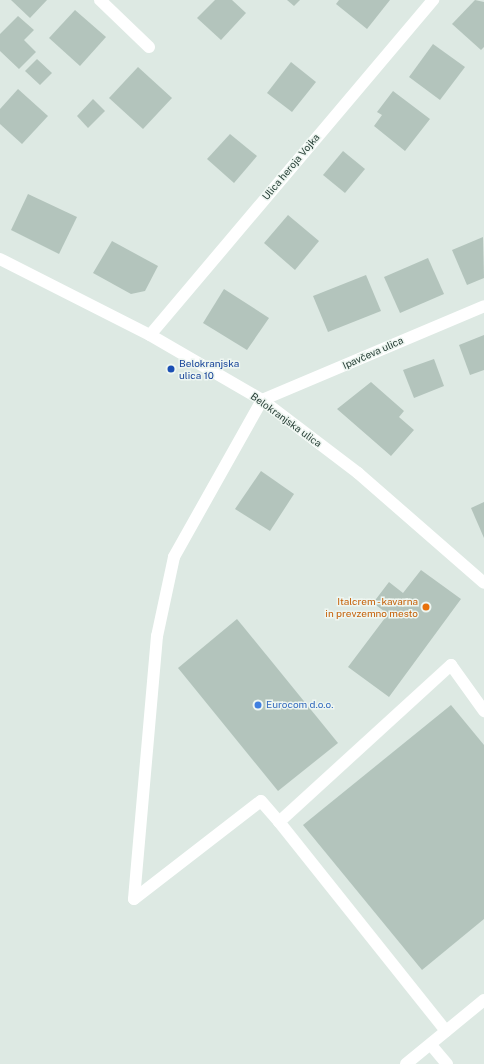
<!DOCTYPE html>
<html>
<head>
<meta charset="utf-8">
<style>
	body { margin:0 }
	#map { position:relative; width:484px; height:1064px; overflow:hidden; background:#dde9e3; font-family:"Public Sans",sans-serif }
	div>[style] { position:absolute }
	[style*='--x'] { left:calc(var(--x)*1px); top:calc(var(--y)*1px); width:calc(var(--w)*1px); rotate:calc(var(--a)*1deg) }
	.building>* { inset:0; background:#b3c4bc }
	.lane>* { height:12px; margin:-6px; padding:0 6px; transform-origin:6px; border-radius:6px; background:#fff }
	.street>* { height:12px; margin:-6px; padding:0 6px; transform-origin:6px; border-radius:6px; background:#fff }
	.dots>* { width:11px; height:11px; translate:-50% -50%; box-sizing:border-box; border:2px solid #eef6f1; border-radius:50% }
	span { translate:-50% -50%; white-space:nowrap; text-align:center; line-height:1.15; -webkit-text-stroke:3px #eef6f1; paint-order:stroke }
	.street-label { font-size:10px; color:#1f382f }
	.transit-label { font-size:10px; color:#164399 }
	.left { translate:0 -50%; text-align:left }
	.food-label { font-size:10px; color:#c56008 }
	.right { translate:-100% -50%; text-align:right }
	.shop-label { font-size:10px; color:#366cbe }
</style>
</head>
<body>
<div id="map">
	<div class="building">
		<div style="clip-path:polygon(11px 0,47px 0,30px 18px)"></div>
		<div style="clip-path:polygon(215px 0,232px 0,246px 13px,221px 40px,197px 18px)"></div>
		<div style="clip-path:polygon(287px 0,300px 0,294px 6px)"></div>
		<div style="clip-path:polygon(339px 0,390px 0,367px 29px,336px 4px)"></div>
		<div style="clip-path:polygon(475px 0,484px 2px,484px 47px,481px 50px,452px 24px)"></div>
		<div style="clip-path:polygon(75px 10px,106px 37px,80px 66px,49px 38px)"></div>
		<div style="clip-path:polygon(18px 16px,34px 30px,24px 40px,36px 52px,19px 69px,0 51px,0 34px)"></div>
		<div style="clip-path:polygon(433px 44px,465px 67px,440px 100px,409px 77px)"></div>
		<div style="clip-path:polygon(37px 59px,52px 73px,40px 85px,25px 71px)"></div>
		<div style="clip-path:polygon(291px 62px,316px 82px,292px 112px,267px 93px)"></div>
		<div style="clip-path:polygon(138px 67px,172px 98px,143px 129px,109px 98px)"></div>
		<div style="clip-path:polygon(18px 89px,48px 116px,22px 144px,0 124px,0 109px)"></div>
		<div style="clip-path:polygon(393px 91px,430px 119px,405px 151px,374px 126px,382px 115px,377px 112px)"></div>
		<div style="clip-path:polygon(93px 99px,105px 111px,88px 128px,77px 116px)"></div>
		<div style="clip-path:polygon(230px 134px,257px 156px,234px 183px,207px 159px)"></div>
		<div style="clip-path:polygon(343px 151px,365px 169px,345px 193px,323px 175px)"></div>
		<div style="clip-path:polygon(28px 194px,77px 217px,59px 254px,11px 230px)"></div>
		<div style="clip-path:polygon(288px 215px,319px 241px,295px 270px,264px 243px)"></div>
		<div style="clip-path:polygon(483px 237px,484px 278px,467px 285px,452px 250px)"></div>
		<div style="clip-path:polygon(112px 241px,158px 266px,145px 291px,131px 294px,93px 273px)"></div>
		<div style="clip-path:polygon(428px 258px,444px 294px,400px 313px,384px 277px)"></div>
		<div style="clip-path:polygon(366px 275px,381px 311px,328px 332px,313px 296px)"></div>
		<div style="clip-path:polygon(224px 289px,269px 318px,247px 350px,203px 323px)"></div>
		<div style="clip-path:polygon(484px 335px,484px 370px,470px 375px,459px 345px)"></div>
		<div style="clip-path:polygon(434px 359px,444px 386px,414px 398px,403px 370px)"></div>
		<div style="clip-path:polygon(371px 382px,404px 411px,399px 417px,414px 430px,391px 456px,337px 409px)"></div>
		<div style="clip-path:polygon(261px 471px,294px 494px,270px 531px,235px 509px)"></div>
		<div style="clip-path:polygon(484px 502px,484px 538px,471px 508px)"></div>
		<div style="clip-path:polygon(421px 570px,461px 599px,389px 697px,348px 667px,388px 614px,373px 603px,389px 582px,403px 593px)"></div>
		<div style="clip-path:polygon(237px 619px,338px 743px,278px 791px,178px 668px)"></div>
		<div style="clip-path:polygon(451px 705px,484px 745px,484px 919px,422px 970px,303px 825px)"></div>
	</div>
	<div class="lane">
		<div style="--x:100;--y:0;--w:68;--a:43.8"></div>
		<div style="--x:262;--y:400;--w:180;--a:119.3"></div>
		<div style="--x:174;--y:557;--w:81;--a:102.1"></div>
		<div style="--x:157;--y:636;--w:264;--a:95"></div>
		<div style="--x:134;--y:899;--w:160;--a:-37.7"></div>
		<div style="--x:261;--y:801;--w:28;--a:49"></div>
		<div style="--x:446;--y:1031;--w:268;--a:-128.6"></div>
		<div style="--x:279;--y:822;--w:233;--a:-42.4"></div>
		<div style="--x:451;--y:665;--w:57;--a:54.3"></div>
	</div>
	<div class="street">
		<div style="--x:0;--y:259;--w:168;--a:26.9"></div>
		<div style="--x:150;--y:335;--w:129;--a:30.1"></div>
		<div style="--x:262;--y:400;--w:121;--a:37.2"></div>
		<div style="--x:358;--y:473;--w:167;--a:41.1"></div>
		<div style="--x:150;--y:335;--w:439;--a:-49.8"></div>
		<div style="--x:262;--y:400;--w:241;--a:-22.9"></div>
		<div style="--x:431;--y:1045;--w:25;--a:50"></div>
		<div style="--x:406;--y:1064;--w:101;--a:-39.4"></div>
	</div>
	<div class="dots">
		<div style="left:171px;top:369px;background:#1a4fb4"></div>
		<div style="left:426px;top:607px;background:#e8710a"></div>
		<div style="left:258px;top:705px;background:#3f7fe0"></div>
	</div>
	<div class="street-label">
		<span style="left:291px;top:167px;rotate:-50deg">Ulica heroja Vojka</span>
		<span style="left:373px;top:353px;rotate:-24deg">Ipavčeva ulica</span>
		<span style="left:286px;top:420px;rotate:36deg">Belokranjska ulica</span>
	</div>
	<div class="transit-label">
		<span class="left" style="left:179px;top:369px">Belokranjska<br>ulica 10</span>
	</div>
	<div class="food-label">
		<span class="right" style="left:418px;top:607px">Italcrem - kavarna<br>in prevzemno mesto</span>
	</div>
	<div class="shop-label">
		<span class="left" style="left:266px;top:705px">Eurocom d.o.o.</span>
	</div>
</div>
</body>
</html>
